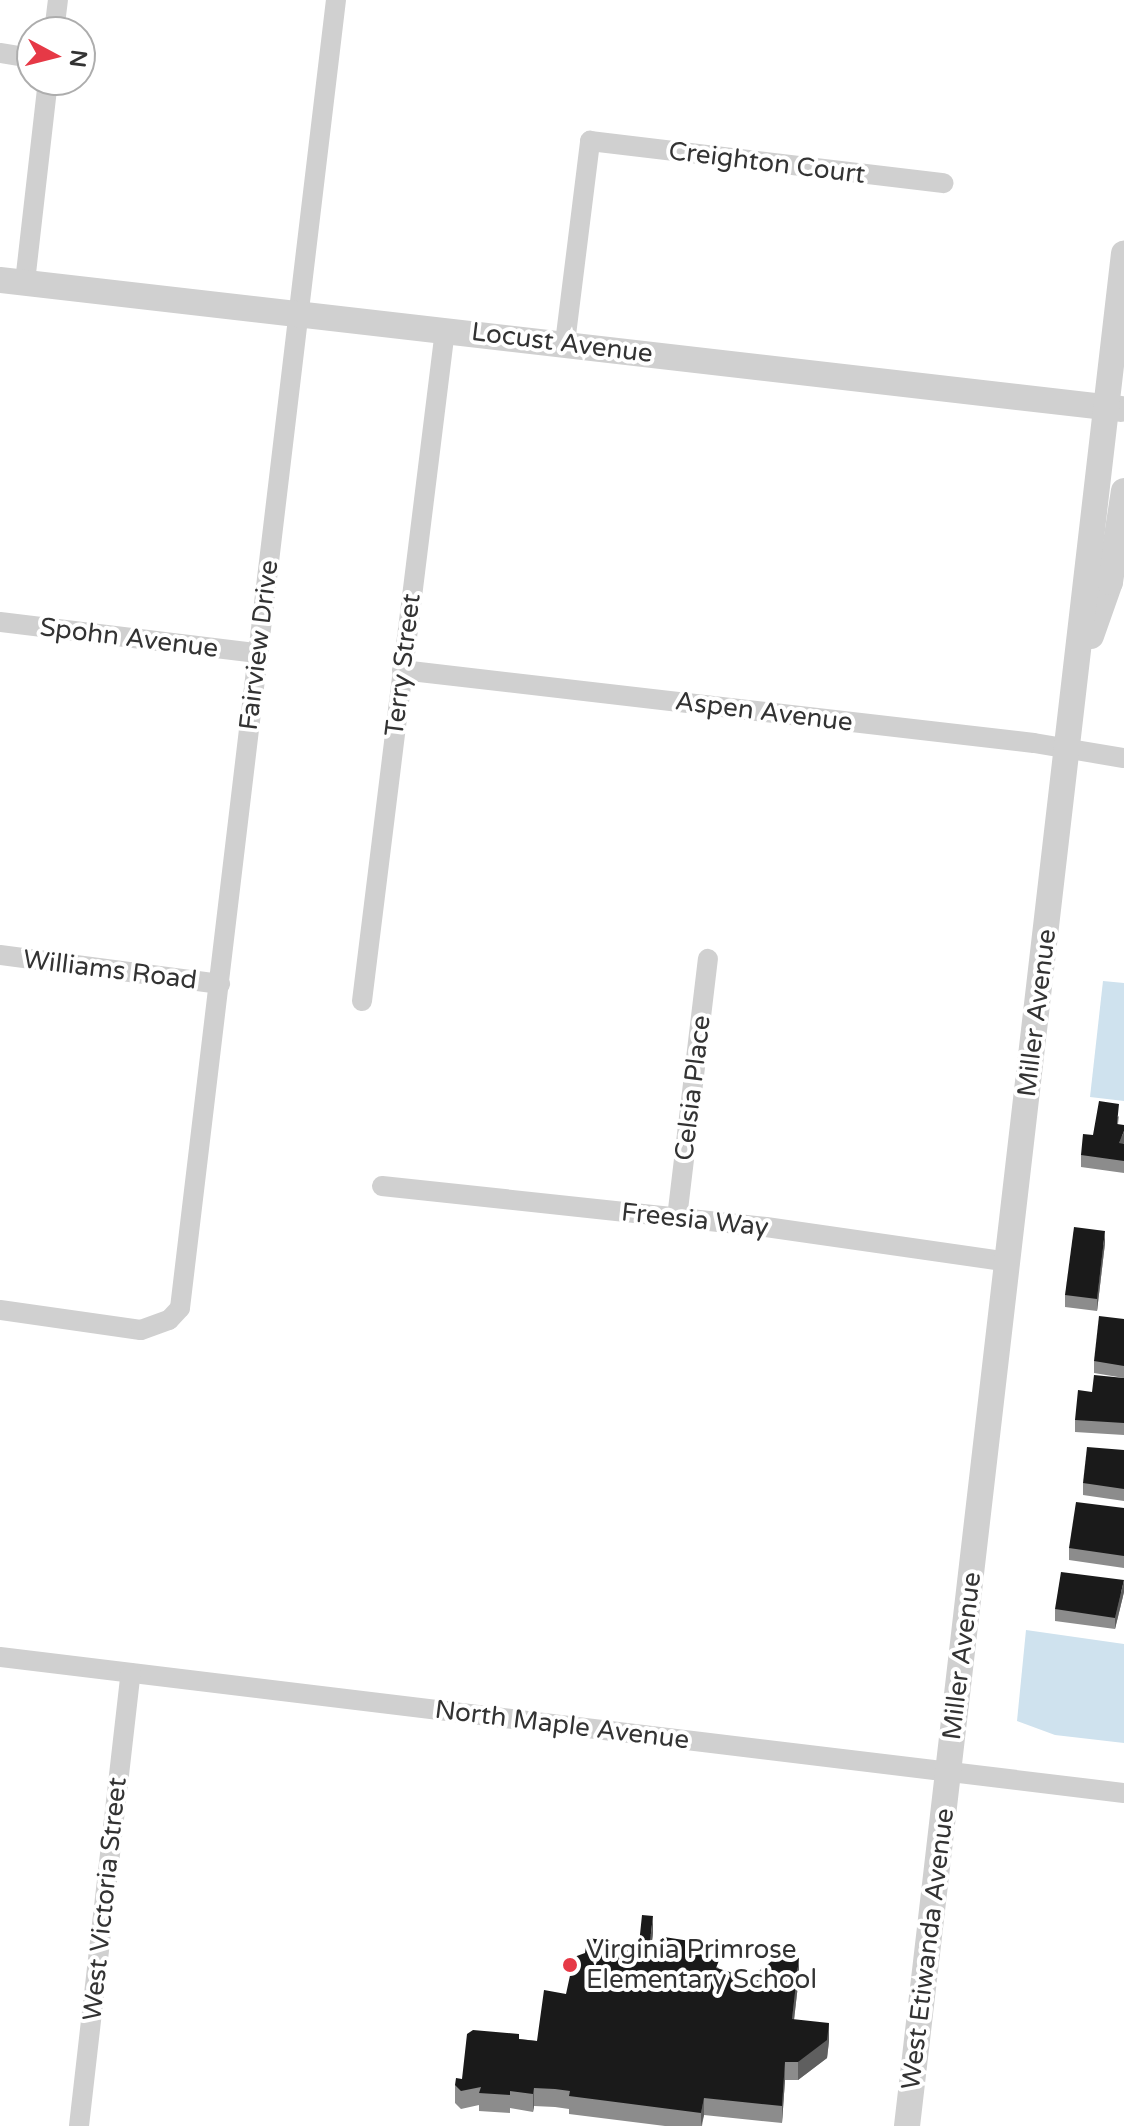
<!DOCTYPE html>
<html>
<head>
<meta charset="utf-8">
<style>
	body { margin:0 }
	#map { position:relative; width:1124px; height:2126px; overflow:hidden; background:#fff; font-family:"Varela Round",sans-serif }
	div>[style] { position:absolute }
	[style*='--x'] { left:calc(var(--x)*1px); top:calc(var(--y)*1px); width:calc(var(--w)*1px); rotate:calc(var(--a)*1deg) }
	.water>* { inset:0; background:#cfe2ee }
	.minor>* { height:20px; margin:-10px; padding:0 10px; transform-origin:10px; border-radius:10px; background:#d0d0d0 }
	.tertiary>* { height:26px; margin:-13px; padding:0 13px; transform-origin:13px; border-radius:13px; background:#d0d0d0 }
	.wall>* { inset:0; background:#8c8c8c }
	.shaded-wall>* { inset:0; background:#5f5f5f }
	.building>* { inset:0; background:#1a1a1a }
	.dots>* { width:22px; height:22px; translate:-50% -50%; box-sizing:border-box; border:4px solid #fff; border-radius:50% }
	span { translate:-50% -50%; white-space:nowrap; text-align:center; line-height:1.15; -webkit-text-stroke:8px #fff; paint-order:stroke }
	.street-label { font-size:26px; color:#333 }
	.poi-label { font-size:26px; color:#333 }
	.left { translate:0 -50%; text-align:left }
	.north { position:absolute; left:16px; top:16px; width:80px; height:80px; box-sizing:border-box; background:#fff; border:2px solid #adadad; border-radius:50%; rotate:97deg; font-size:22px; font-weight:700; line-height:32px; text-align:center; color:#333 }
	.north::after { content:''; display:block; margin:auto; width:28px; height:36px; background:#e63946; clip-path:polygon(50% 0,100% 100%,50% 72%,0 100%) }
</style>
</head>
<body>
<div id="map">
	<div class="water">
		<div style="clip-path:polygon(1103px 981px,1124px 983px,1124px 1101px,1090px 1097px)"></div>
		<div style="clip-path:polygon(1026px 1630px,1124px 1644px,1124px 1743px,1055px 1735px,1017px 1721px)"></div>
	</div>
	<div class="minor">
		<div style="--x:54;--y:32;--w:32;--a:-83"></div>
		<div style="--x:0;--y:53;--w:32;--a:9"></div>
		<div style="--x:25;--y:282;--w:203;--a:-83.5"></div>
		<div style="--x:565;--y:343;--w:204;--a:-82.9"></div>
		<div style="--x:590;--y:141;--w:356;--a:6.8"></div>
		<div style="--x:0;--y:622;--w:259;--a:6.9"></div>
		<div style="--x:402;--y:670;--w:636;--a:6.59"></div>
		<div style="--x:1034;--y:743;--w:91;--a:9.5"></div>
		<div style="--x:0;--y:955;--w:222;--a:7.5"></div>
		<div style="--x:362;--y:1001;--w:676;--a:-82.95"></div>
		<div style="--x:382;--y:1186;--w:386;--a:6.1"></div>
		<div style="--x:766;--y:1227;--w:245;--a:8.2"></div>
		<div style="--x:677;--y:1218;--w:261;--a:-83.2"></div>
		<div style="--x:0;--y:1310;--w:142;--a:8.1"></div>
		<div style="--x:141;--y:1330;--w:30;--a:-20"></div>
		<div style="--x:169;--y:1320;--w:16;--a:-47"></div>
		<div style="--x:180;--y:1308;--w:1317;--a:-83.2"></div>
		<div style="--x:0;--y:1657;--w:1132;--a:6.9"></div>
		<div style="--x:79;--y:2126;--w:456;--a:-83.5"></div>
	</div>
	<div class="tertiary">
		<div style="--x:0;--y:280;--w:1128;--a:6.56"></div>
		<div style="--x:1091;--y:636;--w:57;--a:-70.6"></div>
		<div style="--x:1110;--y:582;--w:92;--a:-81.3"></div>
		<div style="--x:907;--y:2126;--w:1885;--a:-83.39"></div>
	</div>
	<div class="wall">
		<div style="clip-path:polygon(1119px 1116px,1118px 1124px,1124px 1144px,1124px 1173px,1081px 1167px,1081px 1155px,1093px 1135px)"></div>
		<div style="clip-path:polygon(1105px 1243px,1097px 1311px,1065px 1307px,1065px 1295px)"></div>
		<div style="clip-path:polygon(1124px 1319px,1124px 1378px,1094px 1373px,1094px 1361px)"></div>
		<div style="clip-path:polygon(1124px 1378px,1124px 1435px,1075px 1432px,1075px 1420px,1092px 1392px)"></div>
		<div style="clip-path:polygon(1124px 1450px,1124px 1501px,1083px 1495px,1083px 1483px)"></div>
		<div style="clip-path:polygon(1124px 1508px,1124px 1568px,1069px 1560px,1069px 1548px)"></div>
		<div style="clip-path:polygon(1124px 1592px,1115px 1629px,1055px 1621px,1055px 1609px)"></div>
		<div style="clip-path:polygon(653px 1933px,651px 1948px,705px 1959px,720px 1969px,750px 1978px,799px 1976px,794px 2020px,829px 2041px,827px 2058px,798px 2080px,785px 2080px,782px 2123px,704px 2115px,702px 2126px,665px 2126px,569px 2114px,569px 2109px,555px 2107px,534px 2106px,533px 2112px,510px 2108px,510px 2113px,479px 2111px,479px 2105px,461px 2109px,455px 2103px,455px 2085px,462px 2079px,519px 2039px,537px 2041px,566px 1994px,639px 1944px)"></div>
	</div>
	<div class="shaded-wall">
		<div style="clip-path:polygon(1124px 1131px,1124px 1143px,1119px 1155px,1119px 1143px)"></div>
		<div style="clip-path:polygon(1105px 1231px,1105px 1243px,1097px 1311px,1097px 1299px)"></div>
		<div style="clip-path:polygon(1124px 1580px,1124px 1592px,1115px 1629px,1115px 1618px)"></div>
		<div style="clip-path:polygon(653px 1916px,653px 1933px,649px 1968px,649px 1950px)"></div>
		<div style="clip-path:polygon(799px 1958px,799px 1976px,792px 2037px,792px 2019px)"></div>
		<div style="clip-path:polygon(829px 2023px,829px 2041px,827px 2058px,798px 2080px,798px 2062px)"></div>
		<div style="clip-path:polygon(785px 2062px,785px 2080px,782px 2123px,782px 2106px)"></div>
		<div style="clip-path:polygon(534px 2088px,534px 2106px,533px 2112px,533px 2094px)"></div>
		<div style="clip-path:polygon(704px 2098px,704px 2115px,701px 2126px,701px 2113px)"></div>
	</div>
	<div class="building">
		<div style="clip-path:polygon(1099px 1101px,1119px 1104px,1117px 1124px,1124px 1125px,1124px 1131px,1119px 1143px,1124px 1144px,1124px 1161px,1081px 1155px,1083px 1134px,1093px 1135px)"></div>
		<div style="clip-path:polygon(1074px 1227px,1105px 1231px,1097px 1299px,1065px 1295px)"></div>
		<div style="clip-path:polygon(1099px 1316px,1124px 1319px,1124px 1366px,1094px 1361px)"></div>
		<div style="clip-path:polygon(1094px 1375px,1124px 1378px,1124px 1423px,1075px 1420px,1078px 1390px,1092px 1392px)"></div>
		<div style="clip-path:polygon(1087px 1447px,1124px 1450px,1124px 1489px,1083px 1483px)"></div>
		<div style="clip-path:polygon(1076px 1502px,1124px 1508px,1124px 1556px,1069px 1548px)"></div>
		<div style="clip-path:polygon(1061px 1572px,1124px 1580px,1115px 1618px,1055px 1609px)"></div>
		<div style="clip-path:polygon(642px 1915px,653px 1916px,649px 1950px,664px 1937px,690px 1941px,705px 1959px,720px 1958px,716px 1968px,750px 1978px,777px 1957px,799px 1958px,792px 2019px,829px 2023px,827px 2040px,798px 2062px,785px 2062px,782px 2106px,704px 2098px,701px 2113px,569px 2096px,570px 2091px,555px 2089px,534px 2088px,533px 2094px,510px 2091px,510px 2095px,479px 2093px,481px 2087px,461px 2091px,455px 2085px,456px 2078px,462px 2079px,467px 2034px,473px 2030px,519px 2034px,519px 2039px,537px 2041px,544px 1990px,566px 1994px,574px 1957px,585px 1953px,587px 1938px,639px 1944px)"></div>
	</div>
	<div class="dots">
		<div style="left:570px;top:1965px;background:#e63946"></div>
	</div>
	<div class="street-label">
		<span style="left:767px;top:163px;rotate:7deg">Creighton Court</span>
		<span style="left:562px;top:343px;rotate:7deg">Locust Avenue</span>
		<span style="left:129px;top:638px;rotate:7deg">Spohn Avenue</span>
		<span style="left:259px;top:645px;rotate:-83deg">Fairview Drive</span>
		<span style="left:403px;top:665px;rotate:-83deg">Terry Street</span>
		<span style="left:764px;top:712px;rotate:7deg">Aspen Avenue</span>
		<span style="left:110px;top:970px;rotate:7deg">Williams Road</span>
		<span style="left:1037px;top:1013px;rotate:-83deg">Miller Avenue</span>
		<span style="left:693px;top:1088px;rotate:-83deg">Celsia Place</span>
		<span style="left:695px;top:1220px;rotate:6deg">Freesia Way</span>
		<span style="left:962px;top:1656px;rotate:-83deg">Miller Avenue</span>
		<span style="left:562px;top:1725px;rotate:7deg">North Maple Avenue</span>
		<span style="left:105px;top:1899px;rotate:-84deg">West Victoria Street</span>
		<span style="left:928px;top:1949px;rotate:-83deg">West Etiwanda Avenue</span>
	</div>
	<div class="poi-label">
		<span class="left" style="left:586px;top:1965px">Virginia Primrose<br>Elementary School</span>
	</div>
	<div class="north">N</div>
</div>
</body>
</html>
